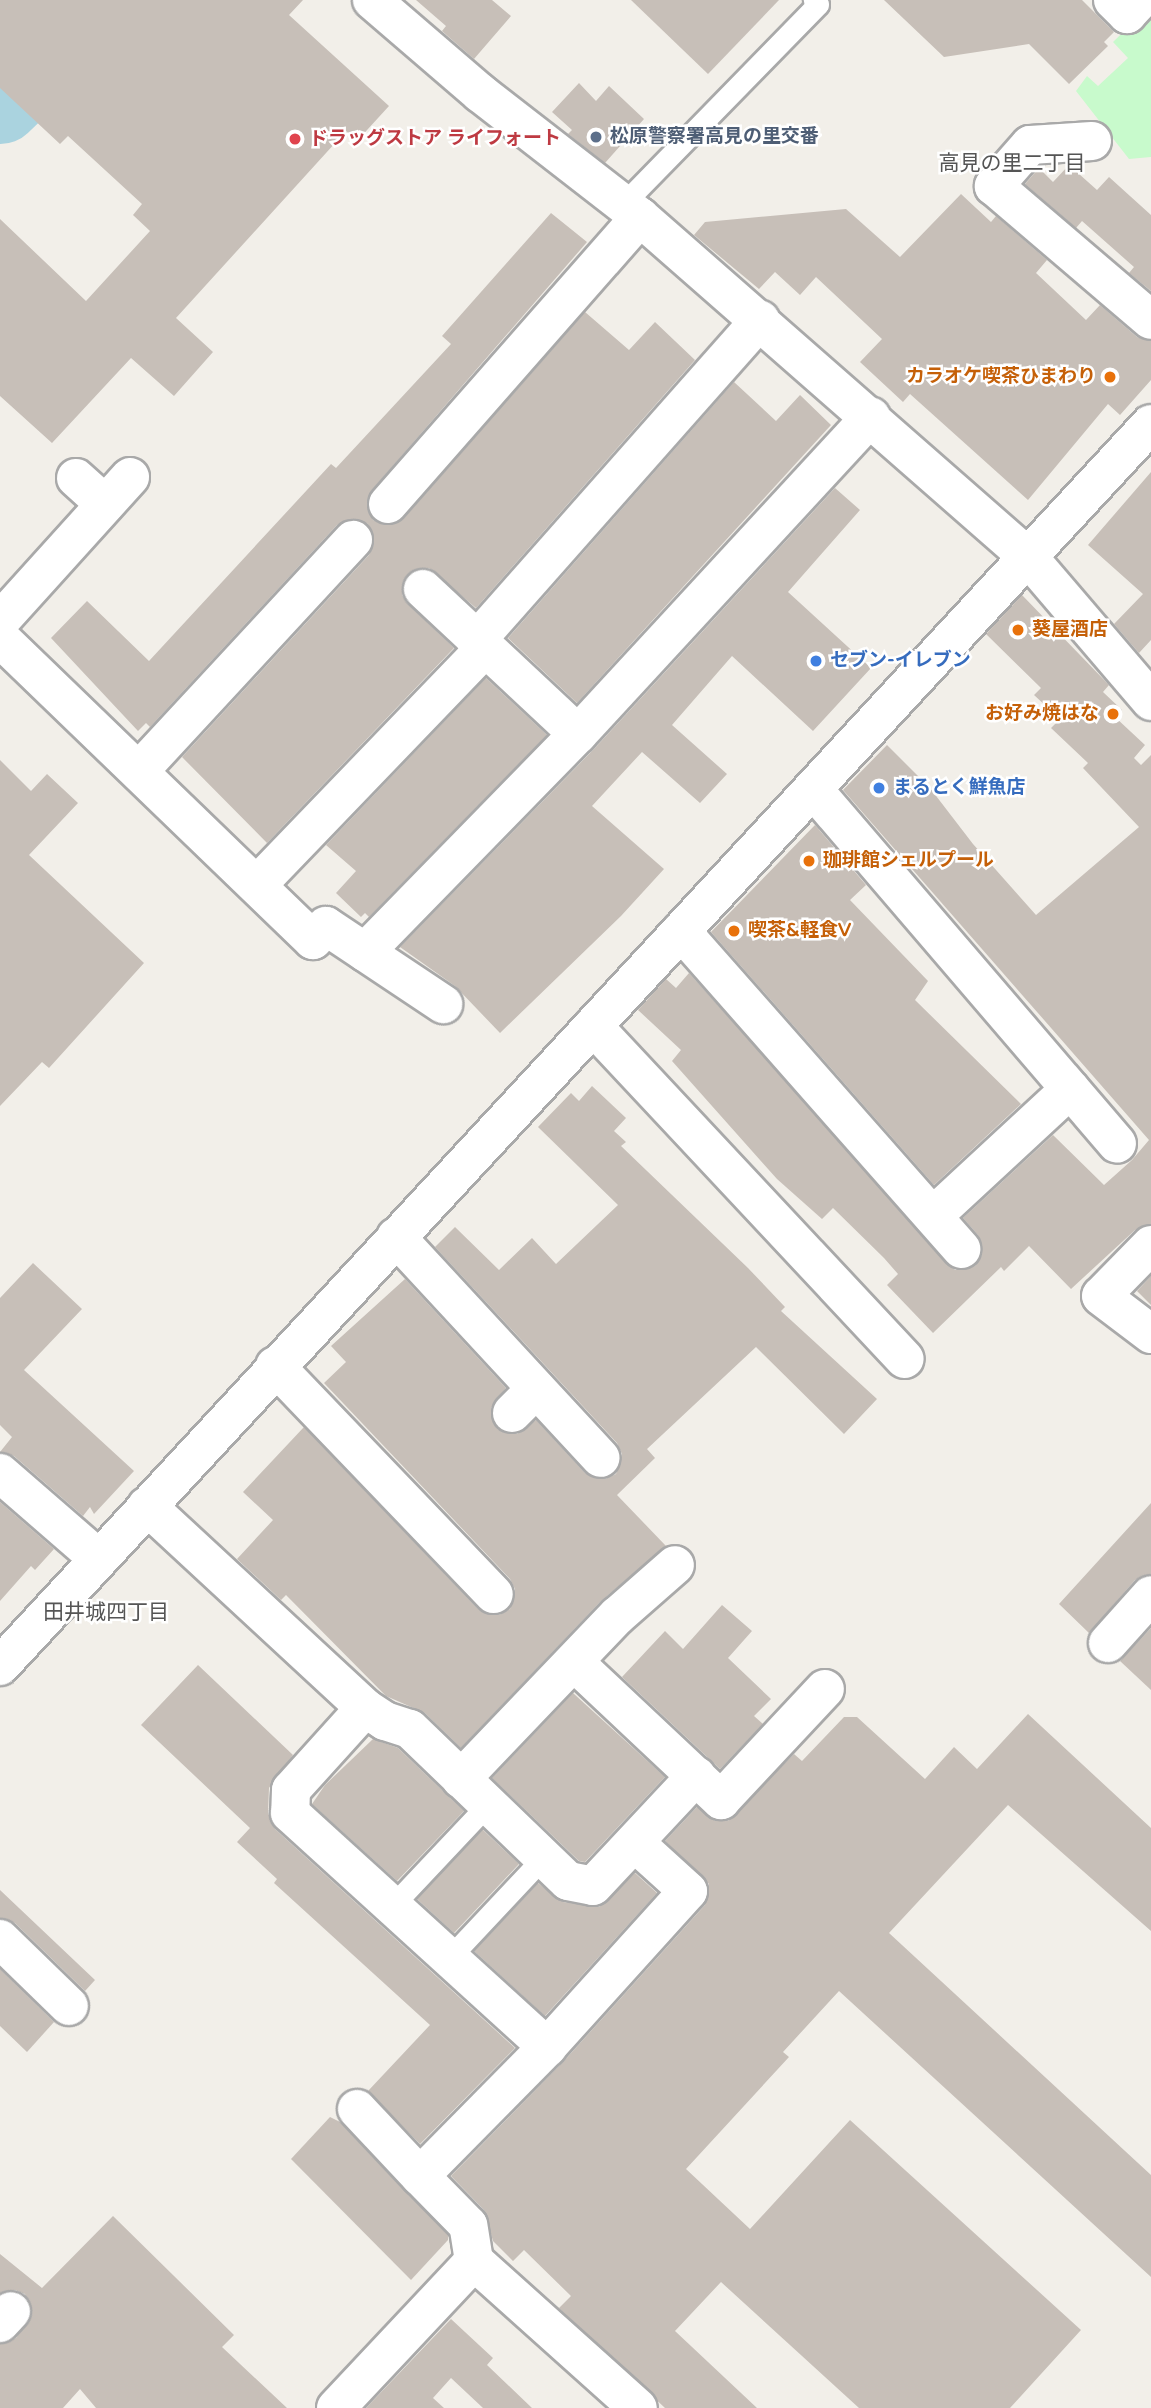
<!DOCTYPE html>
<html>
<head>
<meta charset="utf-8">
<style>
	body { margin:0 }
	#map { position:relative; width:1151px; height:2408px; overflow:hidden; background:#f2efe9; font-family:"Varela Round","Noto Sans JP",sans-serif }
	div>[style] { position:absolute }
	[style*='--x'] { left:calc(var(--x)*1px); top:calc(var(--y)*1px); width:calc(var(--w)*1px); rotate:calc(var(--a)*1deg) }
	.park>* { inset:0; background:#c8facc }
	.river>* { height:79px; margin:-39.5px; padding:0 39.5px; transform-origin:39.5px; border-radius:39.5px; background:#aad3df }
	.building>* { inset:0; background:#c7bfb8 }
	.roads { filter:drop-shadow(2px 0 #a9a9a9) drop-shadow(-2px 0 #a9a9a9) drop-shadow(0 2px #a9a9a9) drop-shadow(0 -2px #a9a9a9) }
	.lane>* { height:21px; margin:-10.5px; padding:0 10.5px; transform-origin:10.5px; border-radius:10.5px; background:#fff }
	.street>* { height:38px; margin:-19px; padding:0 19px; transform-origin:19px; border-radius:19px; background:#fff }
	.dots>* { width:19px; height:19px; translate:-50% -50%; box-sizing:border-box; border:4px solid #fff; border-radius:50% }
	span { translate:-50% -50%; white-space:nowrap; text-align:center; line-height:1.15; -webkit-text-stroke:5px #fff; paint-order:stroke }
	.service-label { font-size:19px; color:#4e5e75; font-weight:700 }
	.left { translate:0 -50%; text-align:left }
	.health-label { font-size:19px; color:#be3a42; font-weight:700 }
	.food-label { font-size:19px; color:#c56008; font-weight:700 }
	.right { translate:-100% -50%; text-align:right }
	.shop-label { font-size:19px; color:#366cbe; font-weight:700 }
	.neighbourhood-label { font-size:21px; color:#555 }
</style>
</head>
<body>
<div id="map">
	<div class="park">
		<div style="clip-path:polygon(1151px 5px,1151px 157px,1129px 159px,1076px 91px,1087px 76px,1098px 86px,1128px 58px,1113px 42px)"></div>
	</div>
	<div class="river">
		<div style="--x:0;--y:104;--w:150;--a:-43.9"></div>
	</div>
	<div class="building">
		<div style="clip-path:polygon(0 0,303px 0,289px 15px,389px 106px,357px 141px,346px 131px,176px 318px,213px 352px,174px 396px,131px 358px,52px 443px,0 396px,0 219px,86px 301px,150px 231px,133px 215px,142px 204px,68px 136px,60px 144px,0 88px)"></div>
		<div style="clip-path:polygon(416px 0,492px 0,511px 16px,474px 59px,442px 31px,446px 26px)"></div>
		<div style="clip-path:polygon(631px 0,779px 0,708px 74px)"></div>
		<div style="clip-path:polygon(884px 0,1082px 0,1114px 32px,1104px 42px,1108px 46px,1069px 84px,1029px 44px,944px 57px)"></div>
		<div style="clip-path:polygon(579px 83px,596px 101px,609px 86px,644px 119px,605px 163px,568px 134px,572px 130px,552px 112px)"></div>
		<div style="clip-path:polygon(1069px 165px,1097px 190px,1109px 177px,1151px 215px,1151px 291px,1129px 273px,1134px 267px,1082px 221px,1076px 228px,1025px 184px,1039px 168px,1053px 182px)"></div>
		<div style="clip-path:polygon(961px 194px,991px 222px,996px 216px,1047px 260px,1036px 273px,1086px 320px,1100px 305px,1137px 337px,1151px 341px,1151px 380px,1120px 415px,1108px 404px,1028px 500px,910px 394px,903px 402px,860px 362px,882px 339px,816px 277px,800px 295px,775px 272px,759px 289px,694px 235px,705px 222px,846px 209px,900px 257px)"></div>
		<div style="clip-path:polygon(551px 213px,587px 242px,372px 490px,367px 500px,373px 520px,384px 525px,404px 518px,585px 312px,629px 350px,655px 322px,695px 360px,476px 608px,429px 568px,407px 575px,402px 595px,408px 604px,454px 648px,267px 843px,182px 757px,369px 555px,374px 544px,368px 524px,357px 519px,337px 525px,150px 727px,146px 723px,138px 731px,51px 638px,87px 601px,149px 661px,331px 464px,336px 468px,451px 344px,442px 336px)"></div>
		<div style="clip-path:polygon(734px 382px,776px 421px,800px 395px,831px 425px,577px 703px,508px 638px)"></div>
		<div style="clip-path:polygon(1151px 472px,1151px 640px,1139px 653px,1114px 624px,1143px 594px,1088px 545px)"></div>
		<div style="clip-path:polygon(835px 488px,860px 510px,788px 592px,871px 668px,813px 731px,732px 656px,672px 725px,727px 774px,700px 803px,642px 752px,592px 806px,664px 869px,621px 916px,500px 1033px,455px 986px,400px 947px,594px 749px)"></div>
		<div style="clip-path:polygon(1022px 595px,1109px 685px,1103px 692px,1122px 710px,1115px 717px,1145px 745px,1134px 758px,1141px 765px,1151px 755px,1151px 1224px,1135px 1230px,1071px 1289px,1029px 1246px,1004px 1271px,1001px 1267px,933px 1333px,887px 1285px,898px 1274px,884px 1258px,833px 1208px,822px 1219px,777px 1179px,672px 1061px,681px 1050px,638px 1010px,666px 979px,676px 988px,689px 973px,955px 1270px,975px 1266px,982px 1255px,978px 1235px,963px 1218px,1053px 1135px,1104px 1185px,1132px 1160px,1149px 1140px,843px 790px,887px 745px,930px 788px,973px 844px,1036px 915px,1139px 827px,1083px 768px,1088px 763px,1051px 728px,1060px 719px,1034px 695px,1041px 688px,986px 634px)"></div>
		<div style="clip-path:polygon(486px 678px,547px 735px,369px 917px,365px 913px,361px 917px,336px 893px,356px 871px,326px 845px)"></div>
		<div style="clip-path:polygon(0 760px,31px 791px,47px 774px,78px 803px,29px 855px,144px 963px,49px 1068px,42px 1062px,0 1106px)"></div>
		<div style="clip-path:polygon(815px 825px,866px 885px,850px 900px,928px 981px,915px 1000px,1021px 1104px,934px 1185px,711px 932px)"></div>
		<div style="clip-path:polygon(592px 1086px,626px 1118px,614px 1131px,626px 1142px,621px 1146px,748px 1268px,785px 1307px,781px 1311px,877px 1399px,844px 1434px,756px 1347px,647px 1449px,655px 1458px,617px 1495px,666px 1546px,601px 1601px,461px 1748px,425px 1713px,386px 1696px,286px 1595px,281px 1600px,237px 1559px,273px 1520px,243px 1492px,304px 1427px,478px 1609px,499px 1615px,510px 1609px,515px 1589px,510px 1579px,324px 1383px,346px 1362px,331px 1346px,405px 1279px,506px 1388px,491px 1408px,497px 1429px,517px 1434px,536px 1420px,585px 1473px,605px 1479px,616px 1474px,622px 1454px,617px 1443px,435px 1247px,455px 1227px,499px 1270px,532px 1238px,556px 1264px,618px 1205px,538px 1127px,571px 1093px,579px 1101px)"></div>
		<div style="clip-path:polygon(33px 1263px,82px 1309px,24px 1370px,134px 1471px,94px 1514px,90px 1507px,83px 1516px,14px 1456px,0 1452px,12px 1437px,0 1425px,0 1298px)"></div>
		<div style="clip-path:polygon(1151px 1276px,1151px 1305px,1137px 1291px)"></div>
		<div style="clip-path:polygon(0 1502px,54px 1549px,35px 1570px,31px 1566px,0 1601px)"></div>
		<div style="clip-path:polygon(1151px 1503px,1151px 1574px,1135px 1580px,1089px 1633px,1059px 1604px)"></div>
		<div style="clip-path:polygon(722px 1605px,752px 1631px,728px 1658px,771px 1699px,754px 1716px,763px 1724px,720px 1769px,622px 1677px,665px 1631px,683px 1649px)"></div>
		<div style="clip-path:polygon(1151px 1628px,1151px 1690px,1120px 1661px)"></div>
		<div style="clip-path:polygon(198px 1665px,293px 1755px,269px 1788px,268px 1813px,275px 1829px,515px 2048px,420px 2144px,368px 2091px,430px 2025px,274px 1883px,277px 1879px,237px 1842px,250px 1828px,141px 1725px)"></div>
		<div style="clip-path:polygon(573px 1693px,665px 1777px,585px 1862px,579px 1861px,492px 1778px)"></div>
		<div style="clip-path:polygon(1028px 1714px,1151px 1828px,1151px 1931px,1008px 1805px,889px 1933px,1151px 2175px,1151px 2277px,839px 1991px,783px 2052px,789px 2057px,686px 2169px,750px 2229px,850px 2120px,1081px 2330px,1010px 2408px,859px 2408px,721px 2282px,675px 2331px,757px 2408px,665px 2408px,559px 2308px,571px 2296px,524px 2250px,513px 2261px,493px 2241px,484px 2210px,451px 2176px,563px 2062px,705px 1905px,709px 1884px,665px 1841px,697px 1807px,715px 1821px,728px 1821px,794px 1754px,802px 1761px,844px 1717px,857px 1717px,925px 1779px,954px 1747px,977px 1769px)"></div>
		<div style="clip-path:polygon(373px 1739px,398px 1748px,464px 1811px,397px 1881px,312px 1804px,325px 1785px)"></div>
		<div style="clip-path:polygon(482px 1829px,519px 1864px,454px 1933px,417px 1899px)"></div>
		<div style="clip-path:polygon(635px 1873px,657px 1893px,545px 2016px,474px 1951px,538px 1883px,563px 1902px,599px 1907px)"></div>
		<div style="clip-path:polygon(0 1890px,95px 1980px,85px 1991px,15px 1923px,0 1918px)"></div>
		<div style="clip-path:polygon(0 1969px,54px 2022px,27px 2052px,0 2026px)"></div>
		<div style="clip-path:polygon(330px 2117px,340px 2122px,448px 2235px,448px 2240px,411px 2280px,291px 2159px)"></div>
		<div style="clip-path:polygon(113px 2216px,234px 2335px,222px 2347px,287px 2408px,96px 2408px,80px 2389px,63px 2408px,0 2408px,0 2344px,16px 2338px,32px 2315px,25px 2294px,15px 2290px,0 2293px,0 2254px,42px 2288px)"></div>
		<div style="clip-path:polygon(451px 2319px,493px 2358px,487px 2365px,532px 2408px,483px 2408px,451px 2378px,433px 2398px,444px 2408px,366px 2408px)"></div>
	</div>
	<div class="roads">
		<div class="lane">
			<div style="--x:623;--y:204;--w:279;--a:-45.7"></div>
			<div style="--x:818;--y:4;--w:6;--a:-135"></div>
			<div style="--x:392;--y:1906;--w:140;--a:-46.7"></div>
			<div style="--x:449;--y:1958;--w:139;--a:-46.8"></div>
		</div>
		<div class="street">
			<div style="--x:372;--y:0;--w:143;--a:40.7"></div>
			<div style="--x:480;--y:93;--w:202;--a:37.8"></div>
			<div style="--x:640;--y:217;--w:517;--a:41.24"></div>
			<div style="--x:1029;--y:558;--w:188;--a:49.5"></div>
			<div style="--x:1113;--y:0;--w:20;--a:45"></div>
			<div style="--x:1127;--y:14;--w:19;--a:-47"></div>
			<div style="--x:1092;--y:141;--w:62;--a:176.3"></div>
			<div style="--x:1030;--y:145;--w:55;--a:131.3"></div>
			<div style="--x:994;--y:186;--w:206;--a:40.5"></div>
			<div style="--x:76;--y:478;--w:39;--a:42"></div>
			<div style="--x:388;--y:504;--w:382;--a:-48.7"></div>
			<div style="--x:423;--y:589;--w:212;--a:43.1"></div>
			<div style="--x:0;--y:621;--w:194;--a:-47.9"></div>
			<div style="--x:0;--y:638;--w:435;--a:44"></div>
			<div style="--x:313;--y:940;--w:19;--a:-47"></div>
			<div style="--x:326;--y:926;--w:141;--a:33.7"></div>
			<div style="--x:476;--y:641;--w:429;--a:-48.5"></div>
			<div style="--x:139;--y:771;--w:315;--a:-47.2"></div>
			<div style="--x:813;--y:789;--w:467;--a:49.4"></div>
			<div style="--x:257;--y:885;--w:327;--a:-46.1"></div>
			<div style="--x:681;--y:931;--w:424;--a:48.6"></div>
			<div style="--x:365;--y:952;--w:305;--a:-45.7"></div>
			<div style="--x:578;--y:734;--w:432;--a:-47.3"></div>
			<div style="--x:593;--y:1026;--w:456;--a:46.9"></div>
			<div style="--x:933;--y:1216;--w:187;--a:-42.8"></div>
			<div style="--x:396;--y:1237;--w:301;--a:47.2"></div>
			<div style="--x:1151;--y:1245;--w:71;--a:134.4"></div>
			<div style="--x:1101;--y:1296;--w:63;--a:37.2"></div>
			<div style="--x:275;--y:1366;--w:316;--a:46.2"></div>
			<div style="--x:512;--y:1413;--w:34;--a:-45"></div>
			<div style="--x:0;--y:1473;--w:131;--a:41"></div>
			<div style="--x:147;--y:1506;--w:297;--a:42.8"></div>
			<div style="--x:365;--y:1708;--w:110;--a:132.1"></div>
			<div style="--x:291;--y:1790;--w:23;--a:92"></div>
			<div style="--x:290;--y:1813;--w:348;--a:42.3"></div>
			<div style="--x:1108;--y:1643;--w:64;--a:-48.1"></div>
			<div style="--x:574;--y:1662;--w:202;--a:43.2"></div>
			<div style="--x:721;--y:1800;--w:152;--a:-46.9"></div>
			<div style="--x:0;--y:1666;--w:1693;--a:-47.18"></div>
			<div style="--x:365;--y:1708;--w:24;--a:33"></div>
			<div style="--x:385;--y:1721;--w:26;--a:18"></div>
			<div style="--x:410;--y:1729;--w:219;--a:43.9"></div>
			<div style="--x:568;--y:1881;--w:25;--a:11"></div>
			<div style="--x:593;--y:1886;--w:151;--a:-46.9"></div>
			<div style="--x:461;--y:1779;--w:226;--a:-46.3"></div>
			<div style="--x:617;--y:1616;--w:77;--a:-41.3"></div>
			<div style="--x:0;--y:1939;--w:96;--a:44.2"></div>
			<div style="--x:357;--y:2109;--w:92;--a:46.8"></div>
			<div style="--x:474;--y:2261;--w:220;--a:41.9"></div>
			<div style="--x:0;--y:2323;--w:16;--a:-47"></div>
			<div style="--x:336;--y:2408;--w:202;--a:-46.8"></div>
			<div style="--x:474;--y:2261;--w:36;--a:-99"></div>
			<div style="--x:468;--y:2225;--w:69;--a:-134.4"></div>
			<div style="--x:420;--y:2176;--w:181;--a:-45.4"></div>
			<div style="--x:547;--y:2047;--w:210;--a:-47.9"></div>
			<div style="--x:688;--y:1891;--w:72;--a:-137.8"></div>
		</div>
	</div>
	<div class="dots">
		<div style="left:596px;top:137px;background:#5c6f8a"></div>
		<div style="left:295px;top:139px;background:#e0444e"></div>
		<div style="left:1110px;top:377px;background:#e8710a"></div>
		<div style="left:1018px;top:630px;background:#e8710a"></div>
		<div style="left:816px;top:661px;background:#3f7fe0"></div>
		<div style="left:1113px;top:714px;background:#e8710a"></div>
		<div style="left:879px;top:788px;background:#3f7fe0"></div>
		<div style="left:809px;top:861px;background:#e8710a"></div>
		<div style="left:734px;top:931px;background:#e8710a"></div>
	</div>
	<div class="service-label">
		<span class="left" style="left:610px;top:137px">松原警察署高見の里交番</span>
	</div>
	<div class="health-label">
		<span class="left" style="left:309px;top:139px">ドラッグストア ライフォート</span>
	</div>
	<div class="food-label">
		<span class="right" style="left:1096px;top:377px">カラオケ喫茶ひまわり</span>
		<span class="left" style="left:1032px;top:630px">葵屋酒店</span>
		<span class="right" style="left:1099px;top:714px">お好み焼はな</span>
		<span class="left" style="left:823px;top:861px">珈琲館シェルプール</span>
		<span class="left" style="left:748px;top:931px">喫茶&amp;軽食V</span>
	</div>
	<div class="shop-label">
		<span class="left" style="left:830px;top:661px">セブン-イレブン</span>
		<span class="left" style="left:893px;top:788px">まるとく鮮魚店</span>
	</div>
	<div class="neighbourhood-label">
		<span style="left:1012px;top:164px">高見の里二丁目</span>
		<span style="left:106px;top:1613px">田井城四丁目</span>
	</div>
</div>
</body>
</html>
